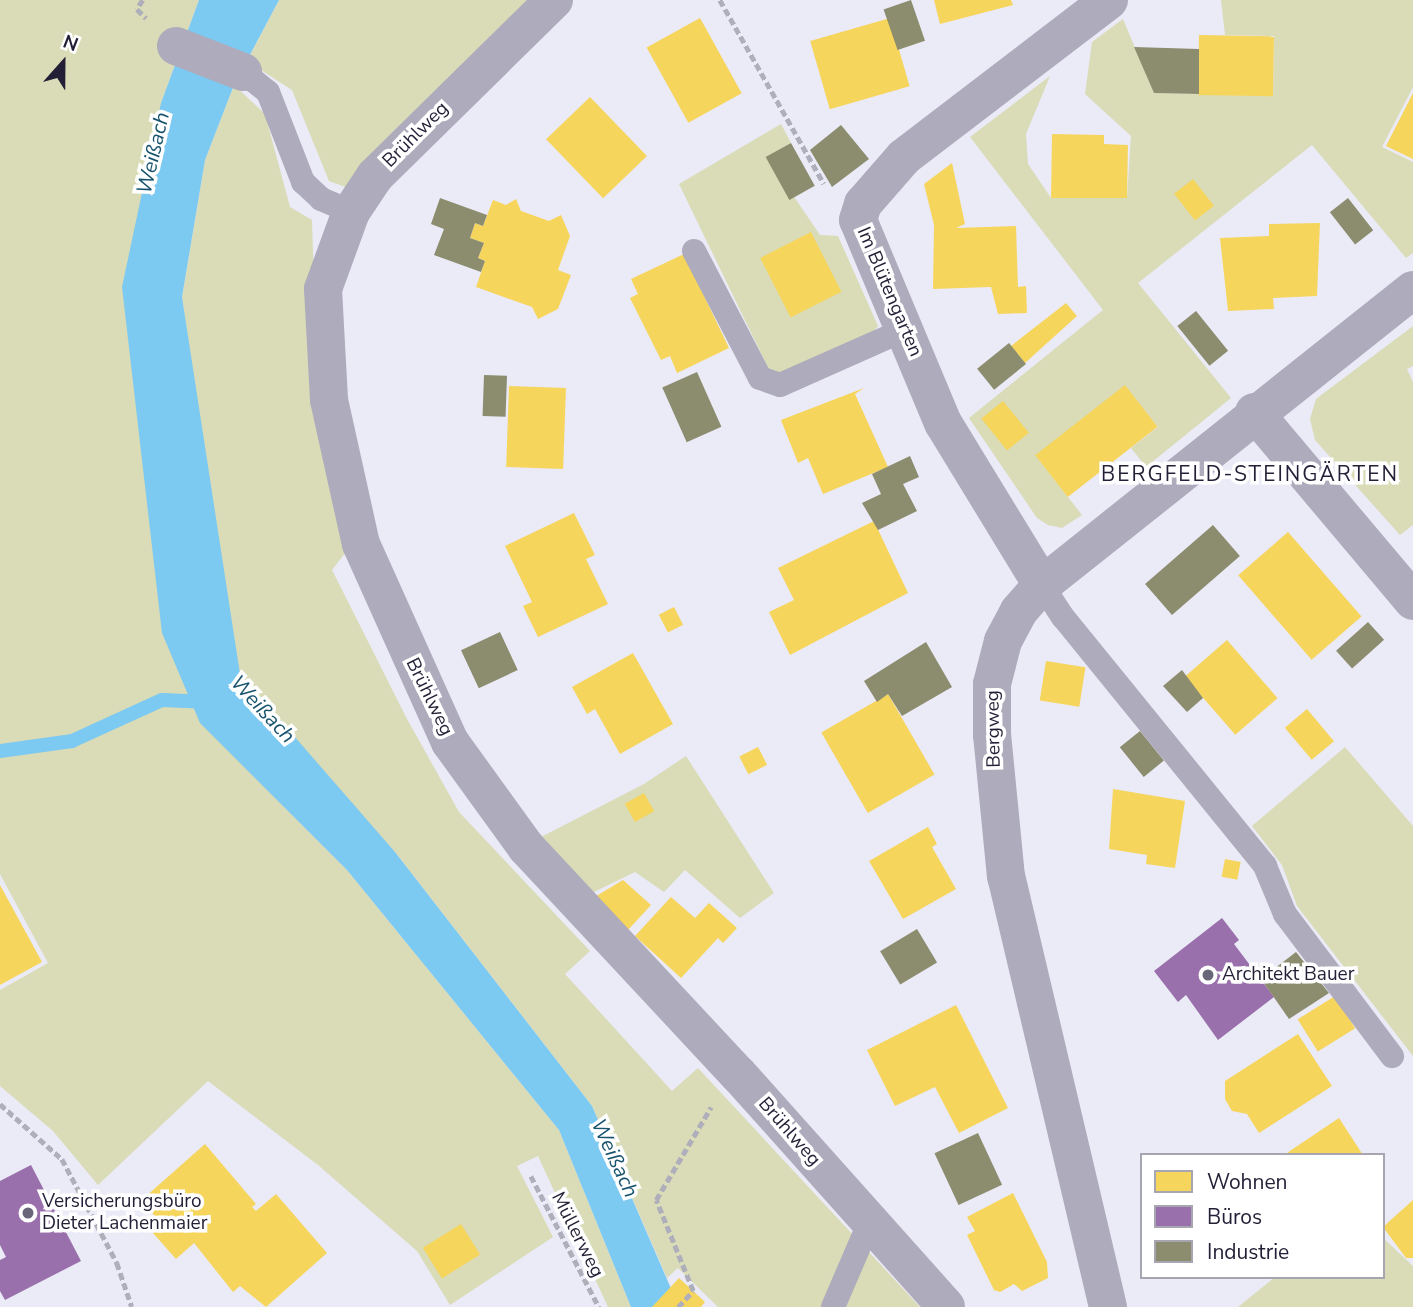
<!DOCTYPE html>
<meta charset="utf-8">
<style>
body{margin:0}
#map{position:relative;width:1413px;height:1307px;overflow:hidden;background:#ebeaf7;font-family:"Nunito Sans",sans-serif}
div>[style]{position:absolute}
.green>*{inset:0;background:#d9dcb6}
.water>*{inset:0;background:#7cc9f1}
.homes>*{inset:0;background:#f6d55c;transform-origin:0 0}
.offices>*{inset:0;background:#9970ab}
.industry>*{inset:0;background:#8c8c6e;transform-origin:0 0}
.stream>*{height:14px;margin:-7px;padding:0 7px;transform-origin:7px;border-radius:7px;background:#7cc9f1}
.path>*{height:4.5px;margin-top:-2.25px;transform-origin:0;background:repeating-linear-gradient(90deg,#afaebb 0 7px,transparent 0 10.5px)}
.service>*{height:24px;margin:-12px;padding:0 12px;transform-origin:12px;border-radius:12px;background:#aeabbc}
.minor>*{height:38px;margin:-19px;padding:0 19px;transform-origin:19px;border-radius:19px;background:#aeabbc}
.dots>*{width:19px;height:19px;translate:-50% -50%;box-sizing:border-box;border:4px solid #fff;border-radius:50%}
span{translate:-50% -50%;white-space:nowrap;text-align:center;line-height:1.15;-webkit-text-stroke:7px #fff;paint-order:stroke}
.street-label{font-size:19px;color:#231f36}
.poi-label{font-size:19px;color:#231f36}
.left{translate:0 -50%;text-align:left}
.water-label{font-size:21px;color:#18546e;font-style:italic}
.neighbourhood-label{font-size:21px;color:#231f36;letter-spacing:2px}
.legend{position:absolute;left:1140px;top:1153px;width:245px;height:126px;box-sizing:border-box;background:#fff;border:2px solid #a7a5af;margin:0;padding:9px 12px;list-style:none;font-size:21px;color:#231f36}
.legend li{display:flex;align-items:center;gap:14px;height:35px}
.legend b{width:35px;border:2px solid #a7a5af}
.north{position:absolute;left:28px;top:28px;width:70px;height:70px;-webkit-text-stroke:5px #fff;paint-order:stroke;rotate:21deg;font-size:19px;font-weight:700;line-height:28px;text-align:center;color:#231f36}
.north::after{content:'';display:block;margin:auto;width:24px;height:32px;background:#231f36;clip-path:polygon(50% 0,100% 100%,50% 72%,0 100%)}
</style>
<div id="map">
<div class="green">
<div style="clip-path:polygon(0 0,199px 0,161px 103px,201px 723px,347px 870px,559px 1130px,631px 1307px,608px 1307px,538px 1156px,517px 1166px,553px 1237px,450px 1305px,417px 1251px,318px 1165px,208px 1081px,98px 1185px,53px 1131px,0 1086px,0 990px,48px 963px,0 874px)"></div>
<div style="clip-path:polygon(279px 0,530px 0,351px 189px,329px 181px,292px 90px,247px 61px)"></div>
<div style="clip-path:polygon(1221px 0,1413px 0,1413px 87px,1382px 147px,1413px 162px,1413px 253px,1406px 258px,1312px 145px,1138px 283px,1231px 398px,1146px 467px,1131px 448px,1158px 427px,1125px 386px,1036px 456px,1082px 515px,1062px 528px,1048px 525px,1037px 518px,969px 418px,1103px 310px,970px 137px,1050px 76px,1026px 134px,1028px 164px,1051px 198px,1127px 198px,1131px 136px,1085px 94px,1092px 42px,1123px 19px,1154px 93px,1273px 96px,1274px 36px,1225px 35px)"></div>
<div style="clip-path:polygon(234px 85px,265px 114px,290px 207px,312px 220px,315px 315px,349px 548px,332px 570px,407px 719px,459px 812px,590px 951px,565px 974px,672px 1091px,698px 1068px,920px 1307px,718px 1307px,678px 1268px,667px 1278px,592px 1106px,395px 852px,237px 677px,182px 297px,205px 160px)"></div>
<div style="clip-path:polygon(781px 124px,791px 143px,767px 157px,820px 235px,838px 236px,878px 326px,871px 335px,773px 378px,679px 184px)"></div>
<div style="clip-path:polygon(1413px 326px,1413px 366px,1407px 369px,1413px 382px,1413px 525px,1400px 535px,1315px 440px,1310px 419px,1316px 399px)"></div>
<div style="clip-path:polygon(1345px 747px,1413px 826px,1413px 1056px,1297px 906px,1282px 865px,1252px 826px)"></div>
<div style="clip-path:polygon(686px 756px,774px 893px,740px 918px,685px 870px,664px 892px,635px 872px,592px 893px,541px 837px,644px 784px)"></div>
<div style="clip-path:polygon(1383px 1238px,1413px 1266px,1413px 1307px,1238px 1307px,1275px 1277px,1383px 1277px)"></div>
</div>
<div class="water">
<div style="clip-path:polygon(199px 0,279px 0,234px 85px,205px 160px,182px 297px,240px 674px,395px 852px,592px 1106px,679px 1307px,631px 1307px,559px 1130px,347px 870px,200px 723px,162px 633px,122px 287px,161px 103px)"></div>
</div>
<div class="homes">
<div style="clip-path:polygon(934px 0,1011px 0,1013px 5px,940px 24px)"></div>
<div style="left:700px;top:18px;width:86px;height:61px;rotate:61deg"></div>
<div style="left:890px;top:18px;width:71px;height:83px;rotate:74deg"></div>
<div style="left:1199px;top:35px;width:75px;height:60px;rotate:1deg"></div>
<div style="clip-path:polygon(1413px 93px,1413px 159px,1386px 146px)"></div>
<div style="left:590px;top:97px;width:82px;height:61px;rotate:46deg"></div>
<div style="clip-path:polygon(1052px 134px,1104px 135px,1104px 144px,1128px 145px,1127px 198px,1051px 198px)"></div>
<div style="clip-path:polygon(952px 163px,965px 224px,956px 228px,1016px 226px,1018px 287px,1026px 286px,1027px 313px,998px 314px,991px 287px,933px 289px,934px 225px,924px 184px)"></div>
<div style="left:1193px;top:179px;width:34px;height:24px;rotate:52deg"></div>
<div style="clip-path:polygon(516px 199px,521px 211px,549px 221px,561px 215px,570px 236px,558px 270px,571px 275px,558px 309px,538px 319px,532px 307px,476px 287px,485px 261px,478px 258px,484px 243px,470px 238px,475px 223px,483px 226px,493px 200px,506px 205px)"></div>
<div style="clip-path:polygon(1320px 223px,1317px 296px,1273px 298px,1274px 309px,1228px 311px,1220px 238px,1269px 236px,1269px 224px)"></div>
<div style="left:811px;top:232px;width:67px;height:57px;rotate:63deg"></div>
<div style="clip-path:polygon(684px 254px,729px 348px,677px 373px,670px 356px,661px 360px,630px 298px,638px 294px,631px 279px)"></div>
<div style="clip-path:polygon(1066px 303px,1077px 316px,1025px 363px,1011px 346px)"></div>
<div style="left:1125px;top:385px;width:53px;height:114px;rotate:52deg"></div>
<div style="left:509px;top:386px;width:57px;height:81px;rotate:2deg"></div>
<div style="clip-path:polygon(864px 388px,855px 394px,888px 467px,823px 494px,808px 458px,798px 463px,781px 420px)"></div>
<div style="left:1003px;top:401px;width:41px;height:28px;rotate:51deg"></div>
<div style="clip-path:polygon(574px 513px,595px 555px,586px 559px,608px 604px,538px 637px,523px 606px,532px 602px,505px 546px)"></div>
<div style="clip-path:polygon(874px 521px,908px 593px,790px 655px,769px 612px,794px 600px,778px 568px)"></div>
<div style="left:1288px;top:532px;width:112px;height:66px;rotate:49deg"></div>
<div style="left:674px;top:607px;width:20px;height:17px;rotate:63deg"></div>
<div style="left:1227px;top:640px;width:77px;height:56px;rotate:49deg"></div>
<div style="clip-path:polygon(633px 653px,673px 724px,620px 754px,595px 709px,587px 714px,572px 687px)"></div>
<div style="left:1046px;top:661px;width:40px;height:40px;rotate:9deg"></div>
<div style="left:888px;top:694px;width:93px;height:77px;rotate:60deg"></div>
<div style="left:1307px;top:709px;width:42px;height:29px;rotate:50deg"></div>
<div style="left:758px;top:747px;width:20px;height:21px;rotate:63deg"></div>
<div style="clip-path:polygon(1113px 789px,1185px 801px,1175px 868px,1146px 864px,1147px 855px,1109px 849px)"></div>
<div style="left:644px;top:793px;width:21px;height:22px;rotate:61deg"></div>
<div style="clip-path:polygon(928px 827px,937px 844px,932px 847px,956px 889px,903px 919px,869px 861px)"></div>
<div style="left:1225px;top:859px;width:16px;height:18px;rotate:11deg"></div>
<div style="clip-path:polygon(623px 880px,651px 905px,628px 930px,593px 898px)"></div>
<div style="clip-path:polygon(0 885px,42px 962px,0 985px)"></div>
<div style="clip-path:polygon(671px 897px,695px 918px,709px 903px,737px 928px,723px 943px,718px 938px,681px 978px,635px 936px)"></div>
<div style="left:1335px;top:996px;width:38px;height:44px;rotate:58deg"></div>
<div style="clip-path:polygon(956px 1005px,1008px 1108px,959px 1133px,935px 1087px,895px 1106px,867px 1050px)"></div>
<div style="clip-path:polygon(1298px 1034px,1332px 1086px,1259px 1133px,1247px 1114px,1232px 1111px,1225px 1099px,1225px 1081px)"></div>
<div style="clip-path:polygon(1339px 1118px,1363px 1155px,1284px 1155px)"></div>
<div style="clip-path:polygon(205px 1144px,256px 1204px,252px 1207px,256px 1211px,276px 1194px,327px 1253px,266px 1307px,240px 1286px,233px 1292px,194px 1243px,176px 1259px,153px 1233px,160px 1226px,144px 1198px)"></div>
<div style="clip-path:polygon(1013px 1193px,1047px 1262px,1048px 1278px,1022px 1291px,1014px 1284px,1000px 1292px,994px 1290px,967px 1235px,975px 1231px,967px 1217px)"></div>
<div style="clip-path:polygon(1413px 1200px,1413px 1258px,1406px 1258px,1383px 1227px)"></div>
<div style="left:461px;top:1224px;width:36px;height:45px;rotate:58deg"></div>
<div style="clip-path:polygon(679px 1278px,705px 1302px,701px 1307px,652px 1307px)"></div>
</div>
<div class="offices">
<div style="clip-path:polygon(1222px 918px,1239px 940px,1234px 944px,1274px 997px,1218px 1040px,1186px 995px,1178px 1002px,1154px 971px)"></div>
<div style="clip-path:polygon(31px 1165px,81px 1261px,5px 1300px,0 1291px,0 1260px,6px 1257px,0 1245px,0 1181px)"></div>
</div>
<div class="industry">
<div style="left:911px;top:0;width:43px;height:29px;rotate:71deg"></div>
<div style="clip-path:polygon(1134px 47px,1199px 49px,1199px 94px,1154px 93px)"></div>
<div style="clip-path:polygon(841px 125px,869px 159px,832px 187px,810px 150px)"></div>
<div style="left:791px;top:143px;width:49px;height:29px;rotate:61deg"></div>
<div style="clip-path:polygon(440px 198px,487px 215px,483px 226px,475px 223px,470px 238px,484px 243px,478px 258px,485px 261px,481px 272px,434px 255px,444px 229px,431px 224px)"></div>
<div style="left:1348px;top:198px;width:41px;height:23px;rotate:52deg"></div>
<div style="left:1196px;top:311px;width:51px;height:24px;rotate:51deg"></div>
<div style="left:1009px;top:343px;width:27px;height:41px;rotate:51deg"></div>
<div style="left:697px;top:372px;width:60px;height:38px;rotate:66deg"></div>
<div style="left:484px;top:375px;width:23px;height:41px;rotate:2deg"></div>
<div style="clip-path:polygon(910px 456px,919px 477px,903px 484px,917px 511px,878px 530px,862px 503px,881px 494px,872px 474px)"></div>
<div style="left:1213px;top:525px;width:41px;height:90px;rotate:49deg"></div>
<div style="left:1368px;top:622px;width:24px;height:43px;rotate:48deg"></div>
<div style="left:500px;top:632px;width:42px;height:43px;rotate:65deg"></div>
<div style="clip-path:polygon(926px 642px,952px 687px,902px 716px,888px 694px,877px 702px,864px 681px)"></div>
<div style="clip-path:polygon(1182px 670px,1203px 698px,1187px 712px,1163px 686px)"></div>
<div style="left:1140px;top:731px;width:38px;height:26px;rotate:51deg"></div>
<div style="left:917px;top:929px;width:39px;height:43px;rotate:59deg"></div>
<div style="clip-path:polygon(1296px 952px,1329px 993px,1289px 1019px,1261px 979px)"></div>
<div style="left:978px;top:1133px;width:57px;height:48px;rotate:65deg"></div>
</div>
<div class="stream">
<div style="left:0;top:751px;width:73px;rotate:-7.9deg"></div>
<div style="left:72px;top:741px;width:99px;rotate:-24.5deg"></div>
<div style="left:162px;top:700px;width:48px;rotate:2.4deg"></div>
</div>
<div class="path">
<div style="left:143px;top:0;width:11px;rotate:124deg"></div>
<div style="left:137px;top:9px;width:13px;rotate:45deg"></div>
<div style="left:720px;top:0;width:211px;rotate:60.5deg"></div>
<div style="left:0;top:1104px;width:83px;rotate:41.6deg"></div>
<div style="left:62px;top:1159px;width:118px;rotate:62.1deg"></div>
<div style="left:117px;top:1263px;width:46px;rotate:71.2deg"></div>
<div style="left:531px;top:1176px;width:148px;rotate:62.6deg"></div>
<div style="left:678px;top:1307px;width:22px;rotate:-47deg"></div>
<div style="left:693px;top:1291px;width:98px;rotate:-112.1deg"></div>
<div style="left:656px;top:1200px;width:108px;rotate:-59.4deg"></div>
</div>
<div class="service">
<div style="left:243px;top:72px;width:32px;rotate:39deg"></div>
<div style="left:268px;top:92px;width:97px;rotate:68.7deg"></div>
<div style="left:303px;top:182px;width:25px;rotate:43deg"></div>
<div style="left:321px;top:199px;width:33px;rotate:23deg"></div>
<div style="left:694px;top:251px;width:143px;rotate:62.5deg"></div>
<div style="left:760px;top:378px;width:21px;rotate:19deg"></div>
<div style="left:780px;top:385px;width:136px;rotate:-23.9deg"></div>
<div style="left:1042px;top:585px;width:38px;rotate:57deg"></div>
<div style="left:1063px;top:617px;width:321px;rotate:50.9deg"></div>
<div style="left:1265px;top:866px;width:52px;rotate:67.4deg"></div>
<div style="left:1285px;top:914px;width:178px;rotate:53deg"></div>
<div style="left:833px;top:1307px;width:94px;rotate:-66.7deg"></div>
</div>
<div class="minor">
<div style="left:554px;top:0;width:251px;rotate:135.5deg"></div>
<div style="left:375px;top:176px;width:43px;rotate:123.7deg"></div>
<div style="left:351px;top:212px;width:82px;rotate:110deg"></div>
<div style="left:323px;top:289px;width:111px;rotate:86.9deg"></div>
<div style="left:329px;top:400px;width:148px;rotate:77.5deg"></div>
<div style="left:361px;top:544px;width:217px;rotate:65.8deg"></div>
<div style="left:450px;top:742px;width:130px;rotate:54.1deg"></div>
<div style="left:526px;top:847px;width:311px;rotate:47deg"></div>
<div style="left:738px;top:1074px;width:312px;rotate:48.2deg"></div>
<div style="left:176px;top:46px;width:72px;rotate:21.2deg"></div>
<div style="left:1254px;top:412px;width:247px;rotate:49.9deg"></div>
<div style="left:1042px;top:585px;width:190px;rotate:-121.4deg"></div>
<div style="left:943px;top:423px;width:220px;rotate:-112.7deg"></div>
<div style="left:858px;top:220px;width:17px;rotate:-73deg"></div>
<div style="left:863px;top:204px;width:62px;rotate:-48.9deg"></div>
<div style="left:904px;top:157px;width:258px;rotate:-37.4deg"></div>
<div style="left:1108px;top:1307px;width:442px;rotate:-103.3deg"></div>
<div style="left:1006px;top:877px;width:143px;rotate:-95.6deg"></div>
<div style="left:992px;top:735px;width:51px;rotate:-90deg"></div>
<div style="left:992px;top:684px;width:44px;rotate:-75.7deg"></div>
<div style="left:1003px;top:641px;width:34px;rotate:-62deg"></div>
<div style="left:1019px;top:611px;width:35px;rotate:-49deg"></div>
<div style="left:1042px;top:585px;width:474px;rotate:-38.5deg"></div>
</div>
<div class="dots">
<div style="left:1208px;top:975px;background:#69667a"></div>
<div style="left:28px;top:1213px;background:#69667a"></div>
</div>
<div class="street-label">
<span style="left:416px;top:135px;rotate:-45deg">Brühlweg</span>
<span style="left:889px;top:292px;rotate:67deg">Im Blütengarten</span>
<span style="left:429px;top:697px;rotate:64deg">Brühlweg</span>
<span style="left:994px;top:729px;rotate:-91deg">Bergweg</span>
<span style="left:789px;top:1132px;rotate:49deg">Brühlweg</span>
<span style="left:577px;top:1235px;rotate:63deg">Müllerweg</span>
</div>
<div class="poi-label">
<span class="left" style="left:1222px;top:975px">Architekt Bauer</span>
<span class="left" style="left:42px;top:1213px">Versicherungsbüro<br>Dieter Lachenmaier</span>
</div>
<div class="water-label">
<span style="left:153px;top:153px;rotate:-77deg">Weißach</span>
<span style="left:263px;top:709px;rotate:47deg">Weißach</span>
<span style="left:615px;top:1158px;rotate:65deg">Weißach</span>
</div>
<div class="neighbourhood-label">
<span style="left:1250px;top:474px">BERGFELD-STEINGÄRTEN</span>
</div>
<ul class="legend">
<li><b style="height:19px;background:#f6d55c"></b>Wohnen</li>
<li><b style="height:19px;background:#9970ab"></b>Büros</li>
<li><b style="height:19px;background:#8c8c6e"></b>Industrie</li>
</ul>
<div class="north">N</div>
</div>
